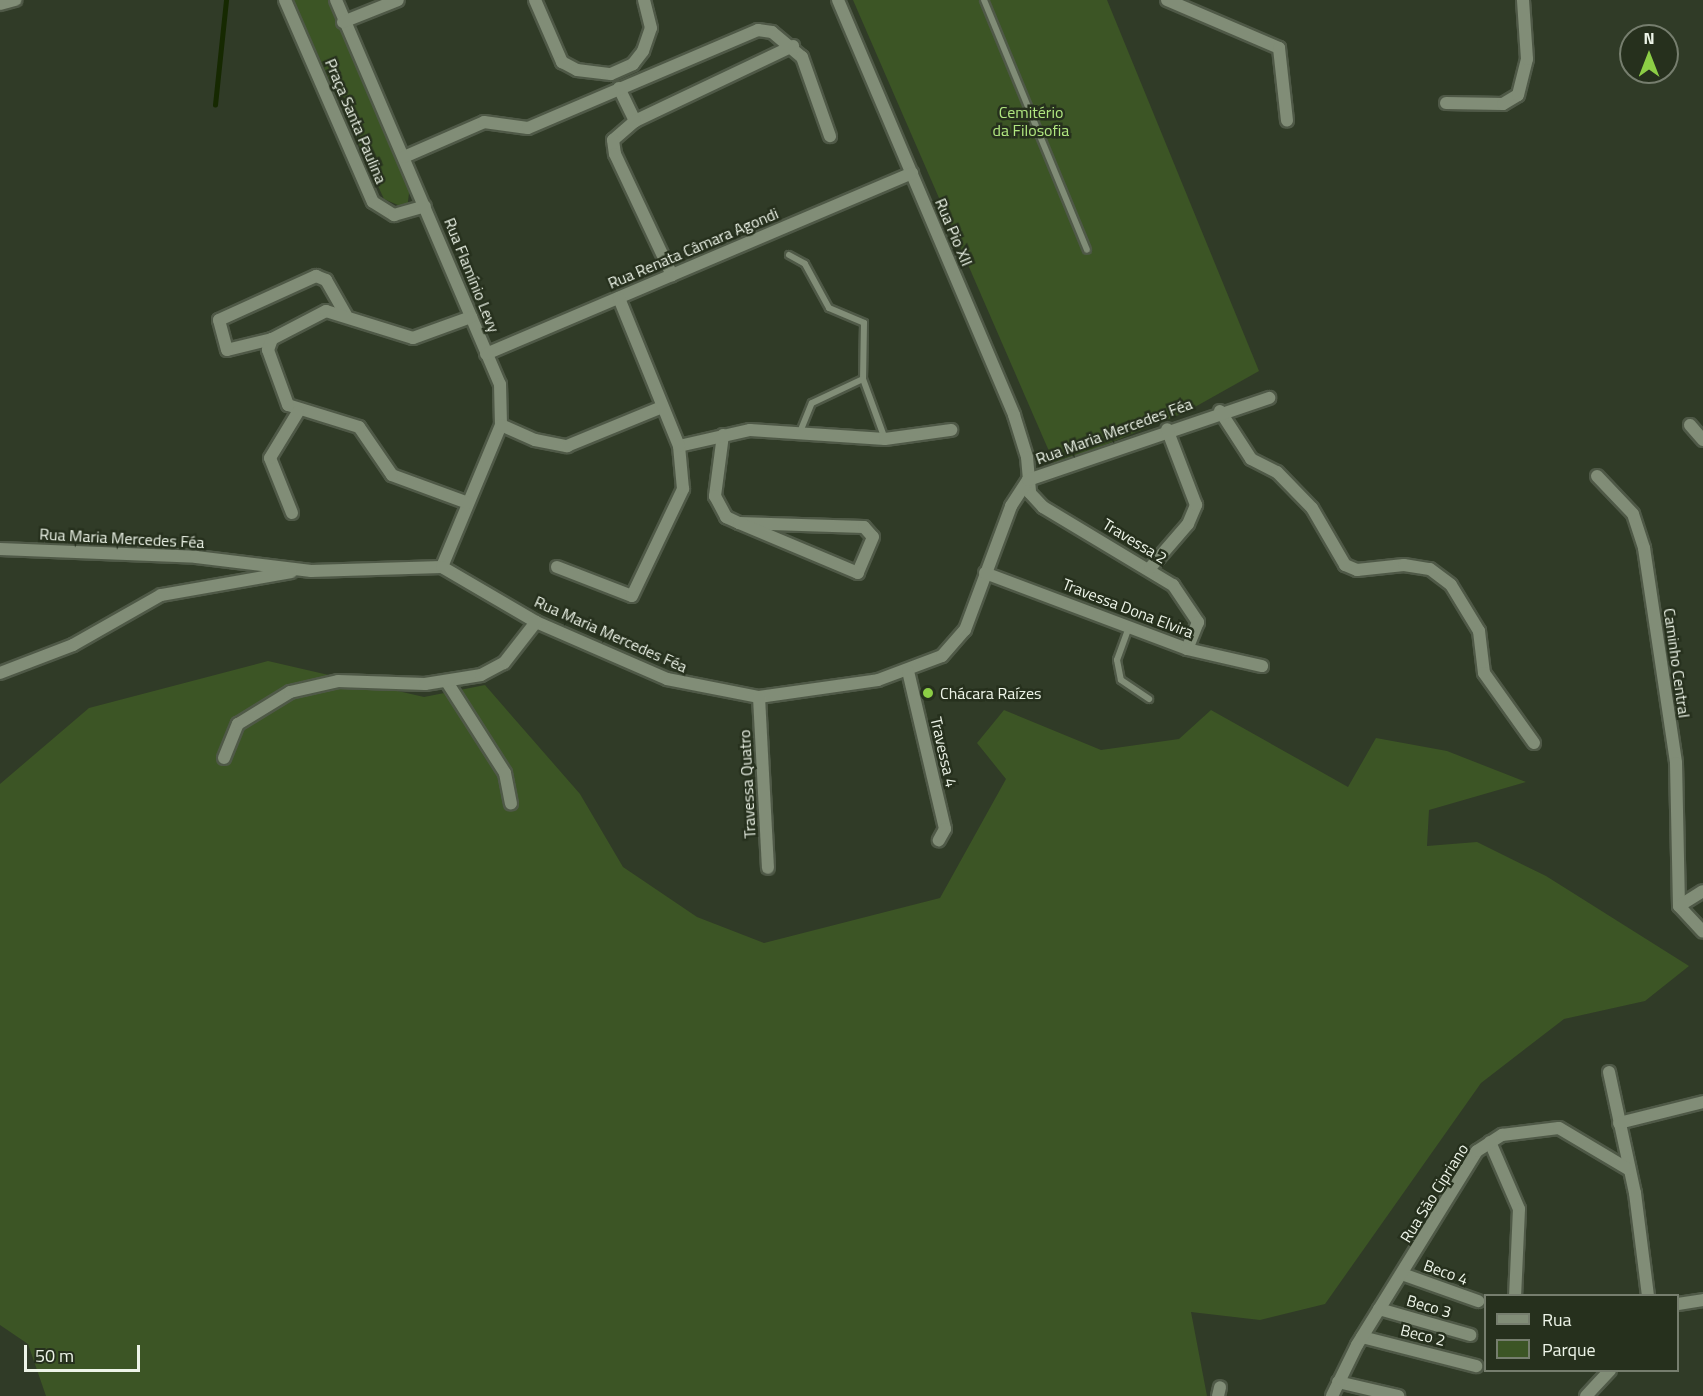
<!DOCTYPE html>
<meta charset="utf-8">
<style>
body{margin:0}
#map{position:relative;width:1703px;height:1396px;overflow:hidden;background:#303b27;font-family:"Titillium Web",sans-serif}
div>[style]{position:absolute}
.green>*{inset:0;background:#3c5525}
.stream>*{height:4.5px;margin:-2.25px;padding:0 2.25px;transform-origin:2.25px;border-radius:2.25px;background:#162901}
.roads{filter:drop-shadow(2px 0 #4f5947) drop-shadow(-2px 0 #4f5947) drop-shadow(0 2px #4f5947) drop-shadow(0 -2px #4f5947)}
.service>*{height:6px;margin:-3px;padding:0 3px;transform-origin:3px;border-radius:3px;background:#818d77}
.minor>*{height:12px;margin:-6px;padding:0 6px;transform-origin:6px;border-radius:6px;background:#818d77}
.dots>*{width:16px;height:16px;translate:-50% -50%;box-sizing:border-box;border:3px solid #26301d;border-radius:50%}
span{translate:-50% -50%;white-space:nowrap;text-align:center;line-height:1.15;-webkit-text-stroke:5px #26301d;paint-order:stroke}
.park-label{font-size:16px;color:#b1e780}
.street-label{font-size:16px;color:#edf4e8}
.poi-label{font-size:16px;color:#edf4e8}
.left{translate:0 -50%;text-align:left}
.legend{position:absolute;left:1484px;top:1294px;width:195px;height:78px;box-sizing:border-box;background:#26301d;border:2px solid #767e6e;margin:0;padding:8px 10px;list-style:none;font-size:18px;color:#edf4e8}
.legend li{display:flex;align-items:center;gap:12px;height:30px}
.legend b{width:30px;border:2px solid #767e6e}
.north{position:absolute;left:1619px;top:24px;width:60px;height:60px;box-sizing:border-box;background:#26301d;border:2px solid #767e6e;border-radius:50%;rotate:0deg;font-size:16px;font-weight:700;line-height:24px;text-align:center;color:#edf4e8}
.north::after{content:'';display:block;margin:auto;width:21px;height:27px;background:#8cce45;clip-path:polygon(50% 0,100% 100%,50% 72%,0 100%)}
.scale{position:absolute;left:24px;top:1345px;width:116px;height:27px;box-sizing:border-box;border:3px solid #edf4e8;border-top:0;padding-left:8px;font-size:18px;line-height:21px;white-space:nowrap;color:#edf4e8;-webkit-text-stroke:4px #26301d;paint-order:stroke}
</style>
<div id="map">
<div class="green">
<div style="clip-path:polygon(293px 0,333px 0,410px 185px,407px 209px,384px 199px)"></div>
<div style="clip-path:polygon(853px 0,1107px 0,1259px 371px,1186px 412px,1055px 465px)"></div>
<div style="clip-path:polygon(268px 661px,424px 697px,485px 685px,580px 794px,623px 867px,697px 917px,764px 943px,940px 898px,1006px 779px,977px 743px,1004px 710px,1101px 750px,1179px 739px,1211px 710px,1348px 787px,1376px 738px,1447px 751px,1526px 782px,1429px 810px,1427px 846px,1477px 842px,1546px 876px,1689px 966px,1645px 1001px,1564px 1019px,1481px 1083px,1325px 1304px,1260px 1320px,1191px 1312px,1207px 1396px,46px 1396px,28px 1344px,0 1325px,0 784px,89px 708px)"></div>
</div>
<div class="stream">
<div style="left:215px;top:105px;width:106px;rotate:-84deg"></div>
</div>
<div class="roads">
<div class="service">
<div style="left:984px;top:0;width:270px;rotate:67.6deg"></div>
<div style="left:789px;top:255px;width:18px;rotate:29deg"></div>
<div style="left:805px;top:264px;width:50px;rotate:61.4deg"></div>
<div style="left:829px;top:308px;width:38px;rotate:23deg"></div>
<div style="left:864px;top:323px;width:56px;rotate:91deg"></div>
<div style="left:863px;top:379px;width:64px;rotate:69.9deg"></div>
<div style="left:800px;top:432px;width:31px;rotate:-68deg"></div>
<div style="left:812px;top:403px;width:56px;rotate:-25.2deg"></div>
<div style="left:1129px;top:627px;width:35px;rotate:110deg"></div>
<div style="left:1117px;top:660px;width:20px;rotate:79deg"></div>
<div style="left:1121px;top:680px;width:34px;rotate:34deg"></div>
</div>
<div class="minor">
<div style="left:285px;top:0;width:220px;rotate:66.5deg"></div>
<div style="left:373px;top:202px;width:25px;rotate:32deg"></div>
<div style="left:394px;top:215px;width:32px;rotate:-16deg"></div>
<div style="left:336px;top:0;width:418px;rotate:66.9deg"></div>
<div style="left:500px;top:384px;width:41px;rotate:88.6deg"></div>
<div style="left:501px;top:425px;width:154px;rotate:112.6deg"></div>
<div style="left:535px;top:0;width:68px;rotate:66.5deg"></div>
<div style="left:562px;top:62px;width:17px;rotate:28deg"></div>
<div style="left:577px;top:70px;width:34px;rotate:7deg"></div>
<div style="left:611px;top:74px;width:24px;rotate:-24deg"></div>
<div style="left:633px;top:64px;width:16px;rotate:-52deg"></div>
<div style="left:643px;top:51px;width:24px;rotate:-71deg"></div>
<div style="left:651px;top:28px;width:29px;rotate:-104deg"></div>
<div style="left:838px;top:0;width:451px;rotate:67deg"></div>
<div style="left:1014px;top:415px;width:44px;rotate:72.8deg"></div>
<div style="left:1027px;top:457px;width:36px;rotate:85deg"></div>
<div style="left:1030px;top:493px;width:19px;rotate:47deg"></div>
<div style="left:1043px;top:507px;width:152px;rotate:31deg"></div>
<div style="left:1173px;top:585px;width:45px;rotate:56deg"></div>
<div style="left:1198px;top:622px;width:29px;rotate:112deg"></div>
<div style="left:1167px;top:0;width:122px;rotate:23.2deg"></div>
<div style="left:1279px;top:48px;width:73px;rotate:83.7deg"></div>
<div style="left:0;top:4px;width:16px;rotate:-15deg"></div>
<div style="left:343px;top:22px;width:59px;rotate:-21.8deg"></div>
<div style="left:619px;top:88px;width:37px;rotate:64deg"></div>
<div style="left:635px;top:121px;width:175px;rotate:-25.4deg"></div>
<div style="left:1446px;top:103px;width:57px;rotate:1deg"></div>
<div style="left:1503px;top:104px;width:17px;rotate:-31deg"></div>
<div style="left:1518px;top:95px;width:37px;rotate:-76deg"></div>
<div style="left:1527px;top:59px;width:59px;rotate:-93.9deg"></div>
<div style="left:635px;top:121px;width:29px;rotate:139deg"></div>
<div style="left:613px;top:140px;width:14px;rotate:82deg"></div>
<div style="left:615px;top:154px;width:134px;rotate:64.8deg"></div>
<div style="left:404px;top:157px;width:87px;rotate:-23.6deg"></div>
<div style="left:484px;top:122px;width:44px;rotate:7.8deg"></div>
<div style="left:528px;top:128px;width:250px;rotate:-23.1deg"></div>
<div style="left:758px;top:30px;width:14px;rotate:8deg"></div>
<div style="left:772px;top:32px;width:39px;rotate:40deg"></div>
<div style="left:802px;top:57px;width:84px;rotate:70.5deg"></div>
<div style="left:272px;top:339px;width:46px;rotate:166.3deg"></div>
<div style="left:227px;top:350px;width:31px;rotate:-105deg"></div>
<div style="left:219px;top:320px;width:107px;rotate:-24.4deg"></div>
<div style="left:316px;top:276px;width:11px;rotate:22deg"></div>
<div style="left:326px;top:280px;width:40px;rotate:60.3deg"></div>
<div style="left:486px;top:354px;width:463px;rotate:-23deg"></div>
<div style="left:1220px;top:411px;width:57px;rotate:57.1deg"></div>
<div style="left:1251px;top:459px;width:29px;rotate:27deg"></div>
<div style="left:1277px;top:472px;width:50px;rotate:45.8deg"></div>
<div style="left:1312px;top:508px;width:66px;rotate:59.9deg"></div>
<div style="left:1345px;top:565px;width:13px;rotate:23deg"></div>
<div style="left:1357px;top:570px;width:47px;rotate:-6.1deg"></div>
<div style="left:1404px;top:565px;width:26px;rotate:9deg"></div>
<div style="left:1430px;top:569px;width:26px;rotate:37deg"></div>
<div style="left:1451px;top:585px;width:54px;rotate:58.7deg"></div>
<div style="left:1479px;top:631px;width:42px;rotate:83.2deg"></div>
<div style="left:1484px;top:673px;width:86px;rotate:54.5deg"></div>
<div style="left:501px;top:425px;width:37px;rotate:24deg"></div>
<div style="left:535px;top:440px;width:33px;rotate:11deg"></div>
<div style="left:567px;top:446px;width:103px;rotate:-22.3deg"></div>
<div style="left:1690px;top:425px;width:20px;rotate:49deg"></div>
<div style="left:723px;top:435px;width:62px;rotate:97.5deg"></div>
<div style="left:715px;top:496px;width:24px;rotate:62deg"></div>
<div style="left:726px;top:517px;width:14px;rotate:25deg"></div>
<div style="left:739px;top:523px;width:125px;rotate:1.8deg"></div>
<div style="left:864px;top:527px;width:13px;rotate:48deg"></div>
<div style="left:873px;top:537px;width:39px;rotate:113deg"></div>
<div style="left:858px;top:573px;width:129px;rotate:-157.2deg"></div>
<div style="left:679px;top:446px;width:73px;rotate:-12.7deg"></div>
<div style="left:750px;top:430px;width:135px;rotate:3.8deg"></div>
<div style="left:885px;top:439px;width:67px;rotate:-7.8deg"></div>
<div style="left:1597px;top:476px;width:52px;rotate:46.5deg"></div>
<div style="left:1633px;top:514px;width:36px;rotate:72deg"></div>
<div style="left:1644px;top:548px;width:217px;rotate:81.5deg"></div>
<div style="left:1676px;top:763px;width:143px;rotate:88.8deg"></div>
<div style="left:468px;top:503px;width:81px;rotate:-159.8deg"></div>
<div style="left:392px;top:475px;width:58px;rotate:-124.5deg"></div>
<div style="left:359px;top:427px;width:74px;rotate:-162.8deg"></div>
<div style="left:288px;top:405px;width:59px;rotate:-110deg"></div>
<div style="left:268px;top:350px;width:12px;rotate:-70deg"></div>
<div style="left:272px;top:339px;width:61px;rotate:-27.4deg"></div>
<div style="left:326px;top:311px;width:91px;rotate:17.2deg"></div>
<div style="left:413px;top:338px;width:62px;rotate:-19.9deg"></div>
<div style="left:292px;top:513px;width:59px;rotate:-111.8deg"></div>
<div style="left:270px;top:458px;width:54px;rotate:-58.7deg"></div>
<div style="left:0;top:549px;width:196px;rotate:2.3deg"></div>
<div style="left:196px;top:557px;width:116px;rotate:6.9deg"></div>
<div style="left:311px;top:571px;width:131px;rotate:-1.7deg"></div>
<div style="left:442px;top:567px;width:109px;rotate:30.3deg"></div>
<div style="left:536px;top:622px;width:143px;rotate:23.5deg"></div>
<div style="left:667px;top:679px;width:94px;rotate:11.1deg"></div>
<div style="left:759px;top:697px;width:120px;rotate:-8.1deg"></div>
<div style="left:878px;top:680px;width:68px;rotate:-20.6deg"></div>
<div style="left:942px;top:656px;width:35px;rotate:-49deg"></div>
<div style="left:965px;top:630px;width:132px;rotate:-69.6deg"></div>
<div style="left:1011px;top:506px;width:31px;rotate:-57deg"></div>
<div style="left:1028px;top:480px;width:255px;rotate:-18.8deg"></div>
<div style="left:557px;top:567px;width:80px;rotate:21.1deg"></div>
<div style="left:632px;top:596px;width:119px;rotate:-64.5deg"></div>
<div style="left:683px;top:489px;width:43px;rotate:-95.3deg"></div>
<div style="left:679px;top:446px;width:160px;rotate:-112.1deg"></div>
<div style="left:1150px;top:568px;width:58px;rotate:-49.2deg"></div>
<div style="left:1188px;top:524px;width:21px;rotate:-67deg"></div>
<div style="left:1196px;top:505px;width:81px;rotate:-110.9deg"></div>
<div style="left:985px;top:573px;width:216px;rotate:20.6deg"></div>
<div style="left:1187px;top:649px;width:77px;rotate:12.8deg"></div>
<div style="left:908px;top:671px;width:162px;rotate:76.8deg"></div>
<div style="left:945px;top:829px;width:13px;rotate:119deg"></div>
<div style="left:0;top:673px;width:78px;rotate:-21deg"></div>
<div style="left:73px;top:645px;width:101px;rotate:-29.6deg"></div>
<div style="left:161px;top:595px;width:132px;rotate:-10deg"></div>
<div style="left:447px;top:682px;width:108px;rotate:57.5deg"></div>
<div style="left:505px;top:773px;width:31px;rotate:79deg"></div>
<div style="left:759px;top:697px;width:171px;rotate:87deg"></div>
<div style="left:224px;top:758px;width:37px;rotate:-68deg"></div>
<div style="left:238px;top:724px;width:61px;rotate:-31.6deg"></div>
<div style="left:290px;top:692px;width:49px;rotate:-12.9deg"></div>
<div style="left:338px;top:681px;width:87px;rotate:2deg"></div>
<div style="left:425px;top:684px;width:57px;rotate:-9.1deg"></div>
<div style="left:481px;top:675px;width:26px;rotate:-28deg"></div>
<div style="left:504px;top:663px;width:52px;rotate:-52deg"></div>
<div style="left:1679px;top:906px;width:35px;rotate:47deg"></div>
<div style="left:1679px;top:906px;width:28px;rotate:-32deg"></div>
<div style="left:1609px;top:1072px;width:124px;rotate:77.9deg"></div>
<div style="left:1635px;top:1193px;width:104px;rotate:82.8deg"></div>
<div style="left:1619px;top:1123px;width:87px;rotate:-14deg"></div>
<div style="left:1490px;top:1142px;width:73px;rotate:66.6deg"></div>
<div style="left:1519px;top:1209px;width:87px;rotate:92.6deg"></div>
<div style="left:1402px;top:1274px;width:81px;rotate:19.6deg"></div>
<div style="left:1678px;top:1304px;width:25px;rotate:-9deg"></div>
<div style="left:1379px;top:1309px;width:95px;rotate:15.9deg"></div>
<div style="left:1362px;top:1337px;width:118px;rotate:14.3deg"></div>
<div style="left:1338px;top:1382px;width:62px;rotate:13.1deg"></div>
<div style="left:1218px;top:1396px;width:9px;rotate:-77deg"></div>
<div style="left:1332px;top:1396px;width:57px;rotate:-63.9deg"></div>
<div style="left:1357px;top:1345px;width:228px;rotate:-58.3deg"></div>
<div style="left:1477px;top:1151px;width:30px;rotate:-33deg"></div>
<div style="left:1502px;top:1135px;width:57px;rotate:-7deg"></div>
<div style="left:1559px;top:1128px;width:80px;rotate:30.7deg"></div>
<div style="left:1586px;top:1396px;width:35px;rotate:-47deg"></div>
</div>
</div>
<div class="dots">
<div style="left:928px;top:693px;background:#8cce45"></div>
</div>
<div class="park-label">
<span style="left:1031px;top:121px">Cemitério<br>da Filosofia</span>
</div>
<div class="street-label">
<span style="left:356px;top:121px;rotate:67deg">Praça Santa Paulina</span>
<span style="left:954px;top:232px;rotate:67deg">Rua Pio XII</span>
<span style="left:693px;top:248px;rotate:-23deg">Rua Renata Câmara Agondi</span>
<span style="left:472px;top:275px;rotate:68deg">Rua Flamínio Levy</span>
<span style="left:1114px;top:431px;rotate:-20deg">Rua Maria Mercedes Féa</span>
<span style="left:122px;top:538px;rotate:3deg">Rua Maria Mercedes Féa</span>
<span style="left:1135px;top:541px;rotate:31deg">Travessa 2</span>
<span style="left:1128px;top:608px;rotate:21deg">Travessa Dona Elvira</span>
<span style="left:611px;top:634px;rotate:24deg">Rua Maria Mercedes Féa</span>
<span style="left:1677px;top:663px;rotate:82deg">Caminho Central</span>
<span style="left:944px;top:752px;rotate:77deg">Travessa 4</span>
<span style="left:747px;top:784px;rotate:-93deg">Travessa Quatro</span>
<span style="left:1434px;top:1193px;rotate:-58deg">Rua São Cipriano</span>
<span style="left:1446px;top:1272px;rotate:20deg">Beco 4</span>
<span style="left:1429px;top:1306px;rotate:16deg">Beco 3</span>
<span style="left:1423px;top:1335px;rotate:14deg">Beco 2</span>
</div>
<div class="poi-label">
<span class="left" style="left:940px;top:693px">Chácara Raízes</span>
</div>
<ul class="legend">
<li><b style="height:8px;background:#818d77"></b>Rua</li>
<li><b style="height:16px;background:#3c5525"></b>Parque</li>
</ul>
<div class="north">N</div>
<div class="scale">50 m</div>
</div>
